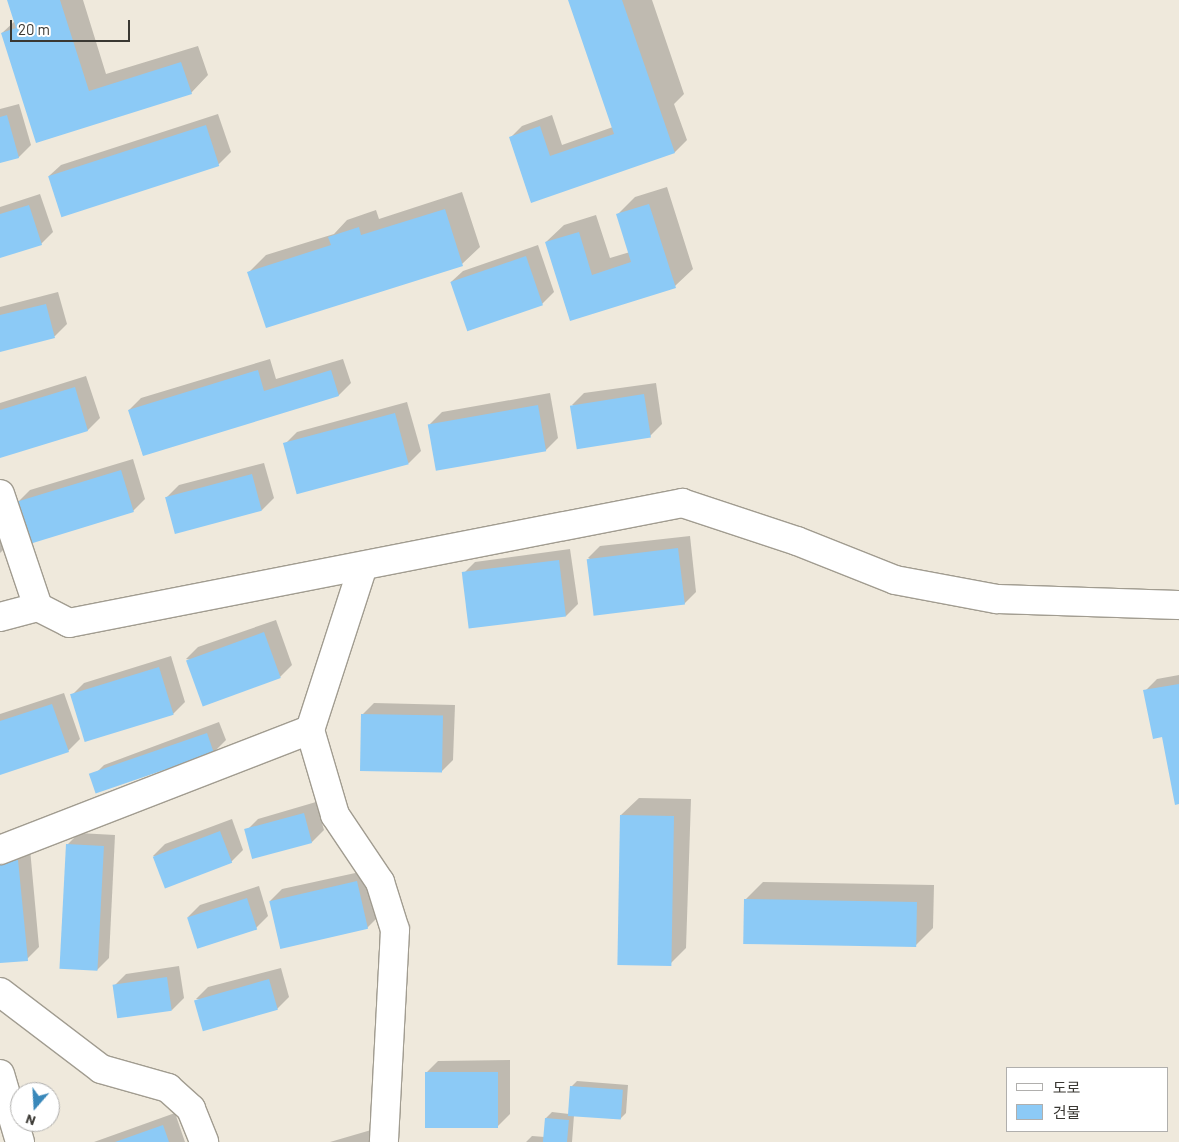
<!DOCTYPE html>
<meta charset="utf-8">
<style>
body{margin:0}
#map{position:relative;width:1179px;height:1142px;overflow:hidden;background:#efe9dc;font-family:Barlow,"Noto Sans KR",sans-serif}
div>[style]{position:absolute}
.shadow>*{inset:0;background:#0003}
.building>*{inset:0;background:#8ccaf6;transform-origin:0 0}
.roads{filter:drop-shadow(1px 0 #a19c90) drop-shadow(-1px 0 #a19c90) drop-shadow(0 1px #a19c90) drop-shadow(0 -1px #a19c90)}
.minor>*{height:28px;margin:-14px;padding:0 14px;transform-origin:14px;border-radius:14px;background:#fff}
span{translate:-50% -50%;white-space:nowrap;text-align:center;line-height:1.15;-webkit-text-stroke:5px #fff;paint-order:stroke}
.legend{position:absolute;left:1006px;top:1067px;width:162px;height:65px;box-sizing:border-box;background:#fff;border:1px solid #b0afad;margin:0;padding:6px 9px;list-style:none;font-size:15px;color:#3a3833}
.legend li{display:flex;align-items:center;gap:10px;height:25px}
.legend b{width:25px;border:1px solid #b0afad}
.north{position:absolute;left:10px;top:1082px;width:50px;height:50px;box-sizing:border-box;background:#fff;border:1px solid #b0afad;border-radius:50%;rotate:199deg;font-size:14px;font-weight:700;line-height:20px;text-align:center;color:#3a3833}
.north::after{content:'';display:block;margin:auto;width:18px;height:22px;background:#3988ba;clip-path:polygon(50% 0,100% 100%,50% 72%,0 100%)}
.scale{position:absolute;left:10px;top:20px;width:120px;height:22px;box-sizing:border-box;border:2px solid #3a3833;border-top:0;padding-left:6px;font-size:15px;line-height:18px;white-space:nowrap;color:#3a3833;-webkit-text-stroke:4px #fff;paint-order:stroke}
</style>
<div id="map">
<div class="shadow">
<div style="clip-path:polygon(8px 0,83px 0,106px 74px,198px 46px,208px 75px,191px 93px,37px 142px,2px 33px,15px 21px)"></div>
<div style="clip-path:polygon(570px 0,652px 0,684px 94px,674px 104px,687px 140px,675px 152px,532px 201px,510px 138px,522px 126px,552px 115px,562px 145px,613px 127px)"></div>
<div style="clip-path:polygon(19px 104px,31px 145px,19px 157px,0 162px,0 109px)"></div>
<div style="clip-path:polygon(218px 114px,231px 152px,219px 164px,62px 215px,49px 176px,61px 165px)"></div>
<div style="clip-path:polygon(667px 187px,693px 269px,675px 286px,570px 319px,546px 242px,564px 225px,596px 215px,610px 258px,630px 252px,618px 214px,635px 197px)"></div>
<div style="clip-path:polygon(462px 192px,480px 247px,462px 264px,249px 272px,266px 255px,334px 234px,347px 220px,376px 210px,379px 219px)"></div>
<div style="clip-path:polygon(40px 194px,53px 232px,41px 244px,0 257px,0 207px)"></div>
<div style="clip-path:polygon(538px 245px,554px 292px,542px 304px,451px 282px,463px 271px)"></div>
<div style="clip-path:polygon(58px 292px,67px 324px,55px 336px,0 350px,0 307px)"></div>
<div style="clip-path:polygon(270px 359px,276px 379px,343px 359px,351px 383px,339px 395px,143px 455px,129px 410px,141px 398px)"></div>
<div style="clip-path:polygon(86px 376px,100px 418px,88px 430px,0 453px,0 403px)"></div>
<div style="clip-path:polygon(656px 383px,662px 424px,650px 436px,572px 405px,584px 393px)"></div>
<div style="clip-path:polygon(550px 393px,558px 438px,546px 450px,438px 469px,430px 424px,442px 412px)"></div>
<div style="clip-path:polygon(407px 402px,421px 451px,409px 463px,285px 444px,297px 432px)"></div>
<div style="clip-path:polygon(133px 459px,145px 499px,133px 511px,18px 502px,30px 490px)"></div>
<div style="clip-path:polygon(264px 463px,274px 498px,262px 510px,167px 497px,179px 485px)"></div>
<div style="clip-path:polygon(0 505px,14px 540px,0 553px)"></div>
<div style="clip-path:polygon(690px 536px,696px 592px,684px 604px,588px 558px,600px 546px)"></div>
<div style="clip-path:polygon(570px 549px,578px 604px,566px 616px,463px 574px,475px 562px)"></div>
<div style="clip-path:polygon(276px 620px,292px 665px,280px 677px,186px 659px,198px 647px)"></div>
<div style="clip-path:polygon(171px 656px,185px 702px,173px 714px,72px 695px,84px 683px)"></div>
<div style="clip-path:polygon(1179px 675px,1179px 803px,1163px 735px,1145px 691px,1157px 679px)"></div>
<div style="clip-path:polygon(64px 693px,80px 739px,68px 751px,0 774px,0 714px)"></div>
<div style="clip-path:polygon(374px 703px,455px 705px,453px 760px,441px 772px,362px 715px)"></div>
<div style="clip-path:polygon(219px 722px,226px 740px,214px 752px,92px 777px,104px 765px)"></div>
<div style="clip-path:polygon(639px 798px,691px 799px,686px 948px,669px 965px,621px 815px)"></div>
<div style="clip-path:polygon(316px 802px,324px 830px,312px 842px,246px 831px,258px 819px)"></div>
<div style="clip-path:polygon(232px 819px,243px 850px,231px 862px,153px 856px,165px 844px)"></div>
<div style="clip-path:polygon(79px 833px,115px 835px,109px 958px,97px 970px,67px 845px)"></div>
<div style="clip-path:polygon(30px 849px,39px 947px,27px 959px,0 962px,0 852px)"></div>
<div style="clip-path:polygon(369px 870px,379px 916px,367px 928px,270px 901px,282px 889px)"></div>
<div style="clip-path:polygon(763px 882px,934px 885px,933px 928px,916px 945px,746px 899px)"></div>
<div style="clip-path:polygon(259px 886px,268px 916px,256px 928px,188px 917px,200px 905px)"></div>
<div style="clip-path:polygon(179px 966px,184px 998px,172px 1010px,114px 986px,126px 974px)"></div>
<div style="clip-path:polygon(281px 968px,289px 997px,277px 1009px,196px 999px,208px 987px)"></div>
<div style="clip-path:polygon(510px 1060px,510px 1114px,498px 1126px,426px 1073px,438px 1061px)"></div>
<div style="clip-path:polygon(577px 1081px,628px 1085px,626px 1113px,620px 1119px,574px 1115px,572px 1142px,526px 1142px,532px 1136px,545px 1137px,546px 1118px,552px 1112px,569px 1114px,571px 1087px)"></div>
<div style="clip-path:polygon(175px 1113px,185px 1142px,94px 1142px)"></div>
<div style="clip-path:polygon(378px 1128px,382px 1142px,330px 1142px)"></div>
</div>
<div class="building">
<div style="clip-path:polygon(7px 0,60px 0,89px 91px,181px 62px,192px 94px,36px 143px,1px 33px,16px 28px)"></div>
<div style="clip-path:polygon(568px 0,622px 0,675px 153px,531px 203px,509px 137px,540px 126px,550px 156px,614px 134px)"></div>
<div style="clip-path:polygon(7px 115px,19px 158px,0 163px,0 117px)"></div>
<div style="left:206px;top:125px;width:43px;height:166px;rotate:72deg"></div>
<div style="clip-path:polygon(649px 204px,676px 288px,570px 321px,545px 242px,579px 232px,592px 275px,631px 262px,616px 214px)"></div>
<div style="clip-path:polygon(29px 205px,42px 245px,0 258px,0 214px)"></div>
<div style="clip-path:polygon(445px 209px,463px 266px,266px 328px,247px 272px,331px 245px,328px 237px,359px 227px,361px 235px)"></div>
<div style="left:526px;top:256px;width:52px;height:80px;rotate:71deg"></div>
<div style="clip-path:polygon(46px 304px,55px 338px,0 352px,0 315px)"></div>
<div style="clip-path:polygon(258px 370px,264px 391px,331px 370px,339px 396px,143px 456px,128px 410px)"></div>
<div style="clip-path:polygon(75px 387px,88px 431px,0 458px,0 410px)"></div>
<div style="left:644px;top:394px;width:44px;height:75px;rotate:81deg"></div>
<div style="left:538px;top:405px;width:47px;height:112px;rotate:80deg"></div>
<div style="left:395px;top:413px;width:53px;height:116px;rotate:75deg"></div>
<div style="left:121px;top:470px;width:44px;height:109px;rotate:73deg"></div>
<div style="left:252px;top:474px;width:38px;height:90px;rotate:75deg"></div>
<div style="left:678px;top:548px;width:57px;height:92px;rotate:83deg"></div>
<div style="left:559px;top:560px;width:57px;height:98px;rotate:83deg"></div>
<div style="left:264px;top:632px;width:49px;height:83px;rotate:70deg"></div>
<div style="left:159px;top:667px;width:50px;height:93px;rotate:73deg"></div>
<div style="clip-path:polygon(1179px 684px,1179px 804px,1175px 805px,1162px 737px,1153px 739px,1143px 690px)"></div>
<div style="clip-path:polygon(52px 704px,69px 752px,0 775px,0 721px)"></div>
<div style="left:361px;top:714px;width:82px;height:57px;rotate:1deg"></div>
<div style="left:207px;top:733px;width:21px;height:125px;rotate:71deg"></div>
<div style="left:304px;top:813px;width:31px;height:62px;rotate:75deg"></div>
<div style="left:620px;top:815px;width:54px;height:150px;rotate:1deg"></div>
<div style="left:220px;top:831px;width:34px;height:72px;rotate:69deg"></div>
<div style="left:66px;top:844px;width:38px;height:125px;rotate:3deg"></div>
<div style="clip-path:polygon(18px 860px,28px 961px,0 963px,0 862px)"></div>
<div style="left:357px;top:881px;width:49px;height:90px;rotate:77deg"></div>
<div style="left:247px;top:898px;width:33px;height:63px;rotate:72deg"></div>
<div style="left:744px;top:899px;width:173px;height:45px;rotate:1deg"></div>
<div style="left:167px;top:977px;width:34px;height:55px;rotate:82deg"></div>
<div style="left:269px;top:979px;width:32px;height:78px;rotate:74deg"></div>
<div style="left:425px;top:1072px;width:73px;height:56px"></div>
<div style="left:570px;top:1086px;width:53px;height:30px;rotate:4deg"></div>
<div style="left:545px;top:1118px;width:24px;height:24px;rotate:5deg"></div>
<div style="clip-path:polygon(163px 1125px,169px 1142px,115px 1142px)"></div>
</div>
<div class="roads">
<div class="minor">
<div style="left:0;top:494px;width:119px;rotate:71.4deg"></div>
<div style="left:363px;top:566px;width:172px;rotate:107.9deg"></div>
<div style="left:310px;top:730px;width:89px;rotate:73.6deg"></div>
<div style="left:335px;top:815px;width:81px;rotate:56.1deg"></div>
<div style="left:380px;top:882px;width:50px;rotate:72.6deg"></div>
<div style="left:395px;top:930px;width:212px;rotate:93deg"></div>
<div style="left:0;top:617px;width:39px;rotate:-15deg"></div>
<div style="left:38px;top:607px;width:35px;rotate:27deg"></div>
<div style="left:69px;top:623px;width:625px;rotate:-11.08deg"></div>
<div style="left:682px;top:503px;width:121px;rotate:18.3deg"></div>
<div style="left:797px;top:541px;width:105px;rotate:21.7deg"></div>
<div style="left:895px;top:580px;width:104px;rotate:10.6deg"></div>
<div style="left:997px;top:599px;width:182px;rotate:1.9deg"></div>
<div style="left:0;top:850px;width:332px;rotate:-21.2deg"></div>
<div style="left:0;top:992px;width:127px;rotate:37.3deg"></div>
<div style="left:101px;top:1069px;width:70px;rotate:15.8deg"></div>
<div style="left:168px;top:1088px;width:31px;rotate:42deg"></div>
<div style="left:191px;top:1109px;width:35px;rotate:68deg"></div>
<div style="left:0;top:1074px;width:71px;rotate:73.6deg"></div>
</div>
</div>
<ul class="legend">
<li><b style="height:6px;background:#fff"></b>도로</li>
<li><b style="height:14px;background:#8ccaf6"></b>건물</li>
</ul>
<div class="north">N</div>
<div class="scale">20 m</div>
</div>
